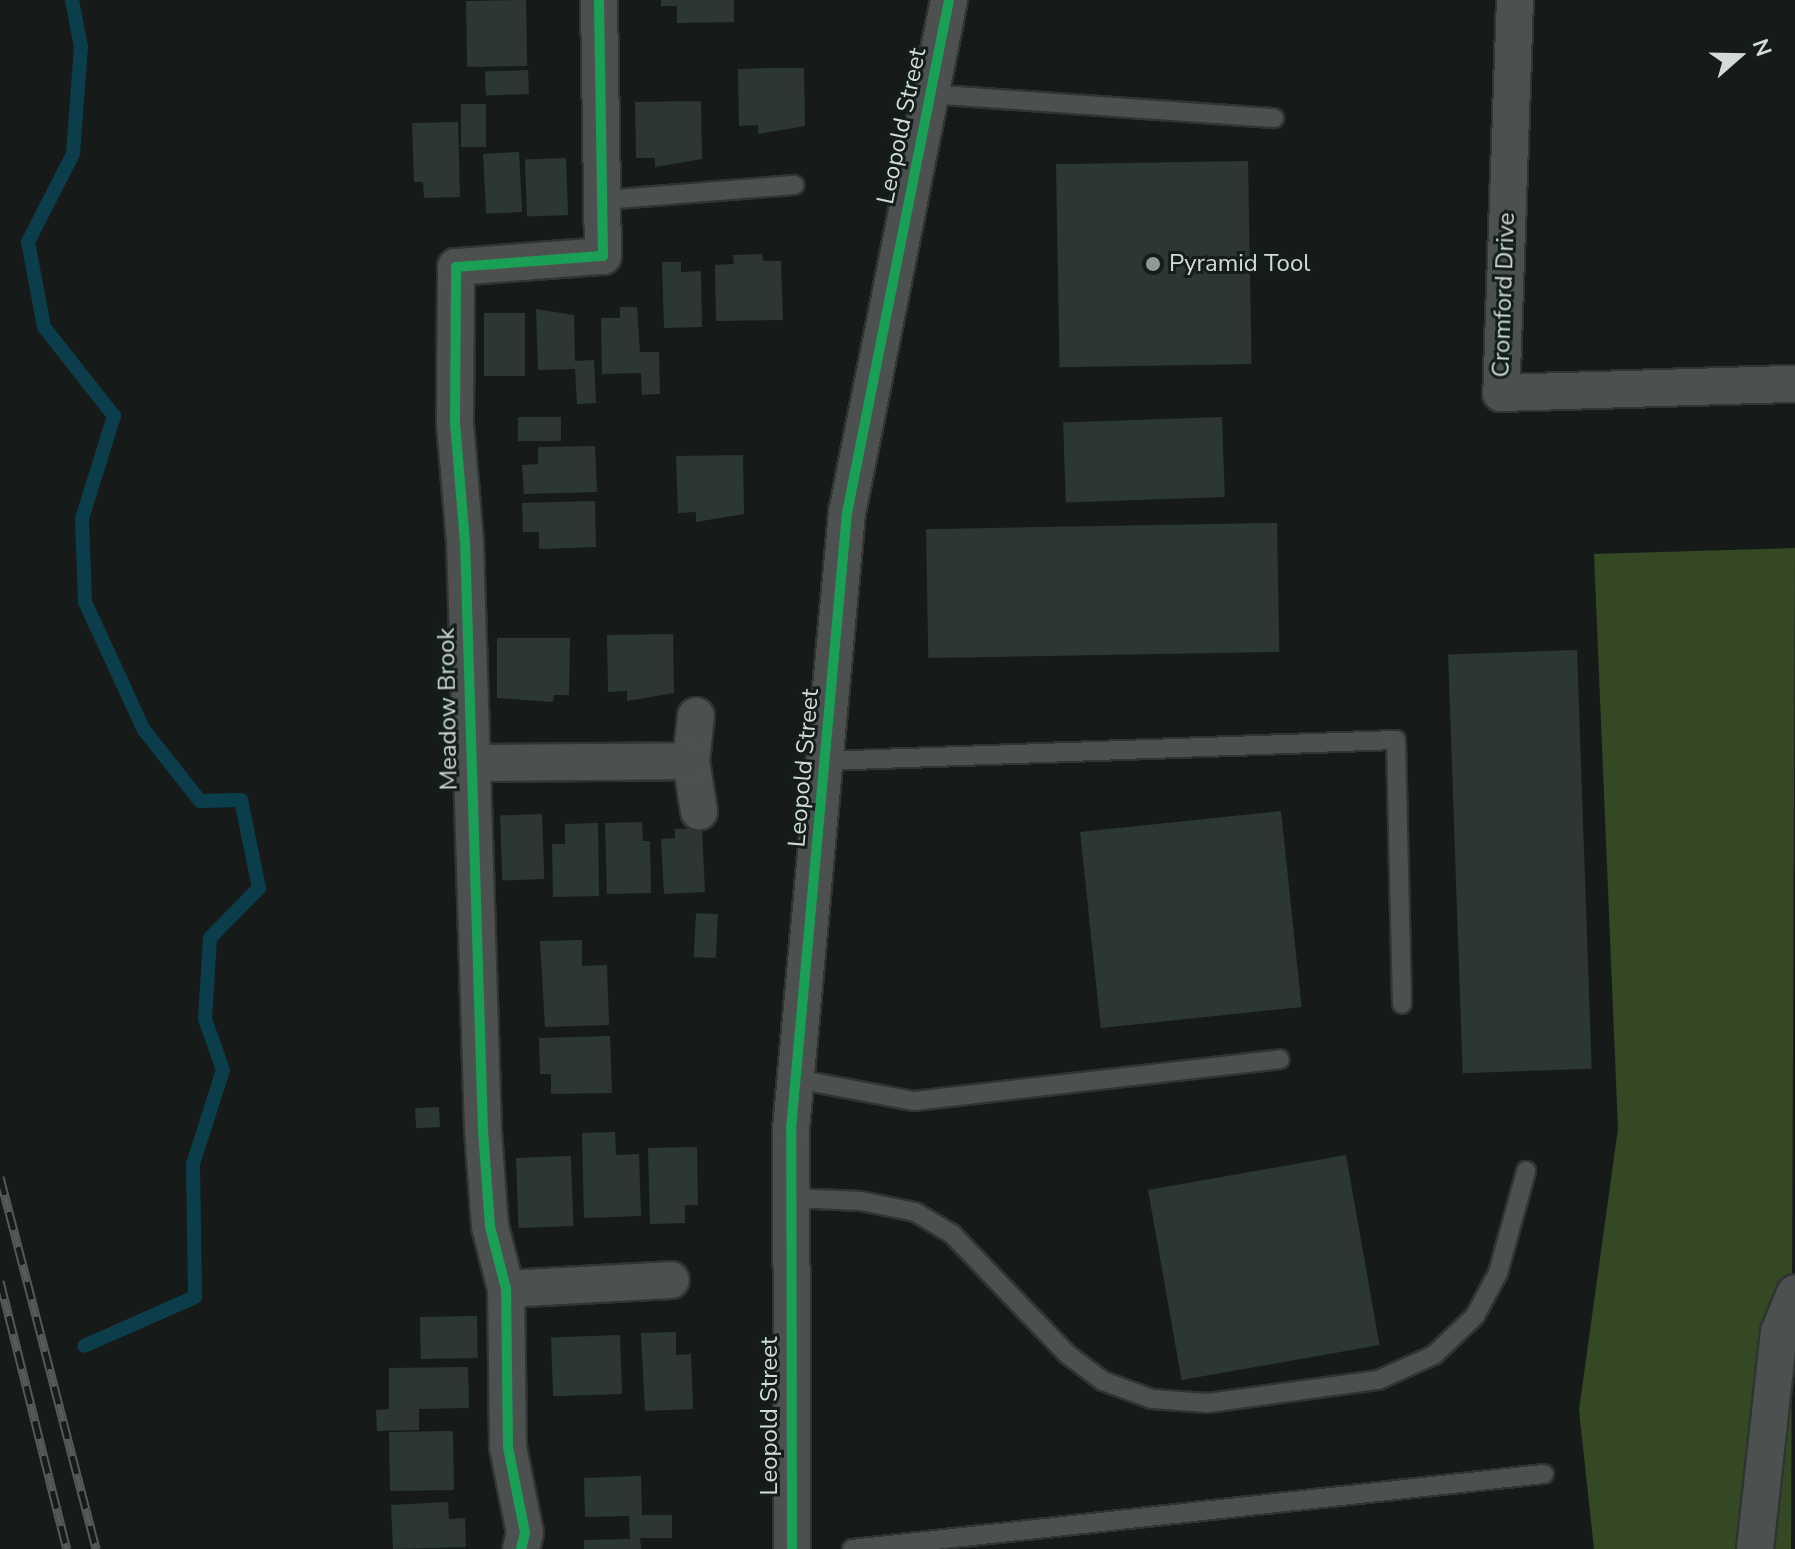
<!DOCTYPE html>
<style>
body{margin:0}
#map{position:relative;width:1795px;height:1549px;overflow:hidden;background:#161b1a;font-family:"Nunito Sans",sans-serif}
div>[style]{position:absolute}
.forest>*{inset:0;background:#344923}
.stream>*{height:14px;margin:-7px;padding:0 7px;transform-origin:7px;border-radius:7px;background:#0b3e4a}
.building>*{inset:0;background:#2c3732;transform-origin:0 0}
.roads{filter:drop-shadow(2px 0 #303432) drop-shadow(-2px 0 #303432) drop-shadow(0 2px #303432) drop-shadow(0 -2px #303432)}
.service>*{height:18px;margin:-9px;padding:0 9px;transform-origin:9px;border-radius:9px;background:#4c514f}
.minor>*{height:36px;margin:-18px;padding:0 18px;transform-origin:18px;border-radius:18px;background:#4c514f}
.rail>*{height:9px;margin-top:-4.5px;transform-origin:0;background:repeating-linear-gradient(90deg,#131e1b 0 18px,#555958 0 36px);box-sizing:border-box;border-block:2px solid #555958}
.cycleway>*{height:10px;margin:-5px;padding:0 5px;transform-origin:5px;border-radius:5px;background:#1a9f57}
.dots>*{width:22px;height:22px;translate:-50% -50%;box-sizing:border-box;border:4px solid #131e1b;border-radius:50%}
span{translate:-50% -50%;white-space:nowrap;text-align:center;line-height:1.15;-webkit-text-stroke:6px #131e1b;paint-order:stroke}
.street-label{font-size:24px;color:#d3dbd8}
.poi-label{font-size:24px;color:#d3dbd8}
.left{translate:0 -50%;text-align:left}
.north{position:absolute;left:1699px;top:16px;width:80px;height:80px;-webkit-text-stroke:6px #131e1b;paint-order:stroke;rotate:70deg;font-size:22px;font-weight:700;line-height:32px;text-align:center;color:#d3dbd8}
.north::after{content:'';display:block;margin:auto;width:28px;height:36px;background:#d3dbd8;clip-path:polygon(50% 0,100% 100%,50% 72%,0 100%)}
</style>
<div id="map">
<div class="forest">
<div style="clip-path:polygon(1795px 548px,1791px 1549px,1594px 1549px,1579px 1410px,1618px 1129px,1594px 554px)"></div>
</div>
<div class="stream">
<div style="left:72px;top:0;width:48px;rotate:79.2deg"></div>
<div style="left:81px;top:47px;width:107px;rotate:94.3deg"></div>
<div style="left:73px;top:154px;width:99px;rotate:117.1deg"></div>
<div style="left:28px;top:242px;width:86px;rotate:79.3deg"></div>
<div style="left:44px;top:327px;width:113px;rotate:51.8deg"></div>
<div style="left:114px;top:416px;width:108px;rotate:107.3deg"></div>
<div style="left:82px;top:519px;width:83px;rotate:87.9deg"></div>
<div style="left:85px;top:602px;width:141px;rotate:65.3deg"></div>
<div style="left:144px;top:730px;width:90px;rotate:51.7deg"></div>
<div style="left:200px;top:801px;width:41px;rotate:-1.4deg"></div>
<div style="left:241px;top:800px;width:90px;rotate:78.4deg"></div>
<div style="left:259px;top:888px;width:70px;rotate:134.4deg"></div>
<div style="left:210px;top:938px;width:81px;rotate:93.5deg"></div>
<div style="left:205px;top:1019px;width:54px;rotate:70.6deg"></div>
<div style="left:223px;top:1070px;width:99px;rotate:107.7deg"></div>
<div style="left:193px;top:1164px;width:133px;rotate:89.1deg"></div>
<div style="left:195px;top:1297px;width:121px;rotate:156.2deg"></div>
</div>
<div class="building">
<div style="left:526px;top:0;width:66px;height:60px;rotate:89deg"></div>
<div style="clip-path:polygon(661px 0,734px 0,734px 22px,677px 23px,677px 6px,661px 6px)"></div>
<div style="clip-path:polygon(770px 68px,804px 68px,805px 126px,758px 134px,758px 125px,739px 126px,738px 69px)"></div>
<div style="left:528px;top:70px;width:24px;height:43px;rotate:88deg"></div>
<div style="clip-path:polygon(701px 101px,702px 159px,655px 167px,655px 158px,636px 158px,635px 102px)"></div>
<div style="left:486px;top:104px;width:43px;height:25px;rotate:90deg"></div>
<div style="clip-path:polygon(458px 122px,460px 197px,424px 198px,423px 182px,414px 182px,412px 123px)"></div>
<div style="left:519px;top:152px;width:60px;height:36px;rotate:87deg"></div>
<div style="left:566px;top:158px;width:57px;height:41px;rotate:88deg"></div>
<div style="left:1248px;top:161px;width:203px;height:192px;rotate:89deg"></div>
<div style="clip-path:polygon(762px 254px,763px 261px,781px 261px,783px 320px,716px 321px,715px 265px,734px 264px,733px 255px)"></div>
<div style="clip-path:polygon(662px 262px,681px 262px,681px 272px,701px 271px,702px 327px,664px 328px)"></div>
<div style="clip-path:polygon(620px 307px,637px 307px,640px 352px,659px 352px,660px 394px,642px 395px,641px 373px,602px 374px,601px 318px,620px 318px)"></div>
<div style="clip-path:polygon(536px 309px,574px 315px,575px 361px,594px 360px,596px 403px,577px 404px,575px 369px,538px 370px)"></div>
<div style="left:484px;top:313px;width:41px;height:63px"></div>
<div style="left:518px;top:417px;width:43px;height:24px"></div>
<div style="left:1222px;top:417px;width:80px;height:159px;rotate:88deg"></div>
<div style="clip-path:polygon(595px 446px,597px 492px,524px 494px,522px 465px,538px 464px,538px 447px)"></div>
<div style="clip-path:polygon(743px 455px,744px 514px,696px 522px,696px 512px,678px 513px,676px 456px)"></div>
<div style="clip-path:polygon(595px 501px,596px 547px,539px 549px,539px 532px,523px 532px,522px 503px)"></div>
<div style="left:1277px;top:523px;width:129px;height:351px;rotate:89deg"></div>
<div style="clip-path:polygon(673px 634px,674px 693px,627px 701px,627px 691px,608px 692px,607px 635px)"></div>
<div style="clip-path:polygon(497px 638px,570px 638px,569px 695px,554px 695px,553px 702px,497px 698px)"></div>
<div style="left:1577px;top:650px;width:419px;height:129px;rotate:88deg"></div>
<div style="left:1281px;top:811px;width:197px;height:202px;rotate:84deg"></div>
<div style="left:542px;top:814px;width:65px;height:42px;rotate:88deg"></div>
<div style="clip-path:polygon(642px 822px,643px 841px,650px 841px,651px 893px,607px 894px,605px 823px)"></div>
<div style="clip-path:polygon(598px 823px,599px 896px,553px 897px,552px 844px,565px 844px,565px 824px)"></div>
<div style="clip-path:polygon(702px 828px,705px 892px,664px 894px,661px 839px,675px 838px,675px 829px)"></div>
<div style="left:696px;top:913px;width:22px;height:44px;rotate:3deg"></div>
<div style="clip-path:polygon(582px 940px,582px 966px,607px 965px,609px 1025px,545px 1027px,540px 941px)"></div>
<div style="clip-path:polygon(610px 1036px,612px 1093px,551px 1094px,551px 1074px,540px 1074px,539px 1038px)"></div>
<div style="left:439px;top:1107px;width:20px;height:24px;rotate:87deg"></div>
<div style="clip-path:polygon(615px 1132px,616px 1155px,639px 1154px,641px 1216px,584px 1218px,582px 1133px)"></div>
<div style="clip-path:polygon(697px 1147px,698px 1205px,685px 1205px,685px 1223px,650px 1224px,648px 1148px)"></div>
<div style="left:1346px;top:1155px;width:193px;height:201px;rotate:80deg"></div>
<div style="left:571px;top:1156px;width:70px;height:55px;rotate:88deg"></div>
<div style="left:477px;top:1316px;width:42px;height:57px;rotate:89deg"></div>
<div style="clip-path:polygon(676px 1332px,676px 1355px,691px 1354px,693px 1409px,645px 1411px,641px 1333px)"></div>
<div style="left:620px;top:1335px;width:59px;height:69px;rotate:88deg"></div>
<div style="clip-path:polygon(468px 1367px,469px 1408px,419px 1409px,419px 1430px,377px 1431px,376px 1410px,389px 1409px,389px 1368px)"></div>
<div style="left:453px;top:1431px;width:59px;height:64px;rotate:89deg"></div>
<div style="clip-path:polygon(641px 1476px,642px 1515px,672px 1515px,672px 1538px,640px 1538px,641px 1549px,584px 1549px,584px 1540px,630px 1539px,629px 1516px,585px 1517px,584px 1478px)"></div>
<div style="clip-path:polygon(448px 1502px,449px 1519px,465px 1518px,466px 1547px,393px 1549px,391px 1505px)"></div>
</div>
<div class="roads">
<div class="service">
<div style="left:928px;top:94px;width:347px;rotate:4deg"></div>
<div style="left:603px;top:200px;width:192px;rotate:-4.5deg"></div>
<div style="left:825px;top:761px;width:571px;rotate:-2.11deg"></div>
<div style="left:1396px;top:740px;width:264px;rotate:88.7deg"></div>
<div style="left:796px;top:1079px;width:120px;rotate:10.6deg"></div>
<div style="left:914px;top:1101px;width:368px;rotate:-6.5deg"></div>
<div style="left:791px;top:1198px;width:70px;rotate:2.5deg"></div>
<div style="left:861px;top:1201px;width:55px;rotate:11.5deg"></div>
<div style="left:915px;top:1212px;width:43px;rotate:30.7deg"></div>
<div style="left:952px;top:1234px;width:166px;rotate:46.2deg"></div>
<div style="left:1067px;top:1354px;width:45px;rotate:36.9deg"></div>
<div style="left:1103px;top:1381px;width:52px;rotate:20.2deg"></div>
<div style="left:1152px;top:1399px;width:56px;rotate:4.1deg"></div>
<div style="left:1208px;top:1403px;width:172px;rotate:-7.7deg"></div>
<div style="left:1378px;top:1380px;width:61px;rotate:-24.1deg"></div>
<div style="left:1434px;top:1355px;width:57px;rotate:-43.6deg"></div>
<div style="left:1475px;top:1316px;width:49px;rotate:-61.9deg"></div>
<div style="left:1498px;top:1273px;width:106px;rotate:-74.6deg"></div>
<div style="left:852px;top:1549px;width:696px;rotate:-6.19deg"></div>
</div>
<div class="minor">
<div style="left:1515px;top:0;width:393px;rotate:92deg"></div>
<div style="left:1501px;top:393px;width:294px;rotate:-1.8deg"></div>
<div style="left:696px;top:716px;width:45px;rotate:96.3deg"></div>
<div style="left:691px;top:761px;width:51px;rotate:80.9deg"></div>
<div style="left:468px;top:763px;width:223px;rotate:-0.5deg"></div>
<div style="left:506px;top:1289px;width:165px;rotate:-3.1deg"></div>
<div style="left:521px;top:1549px;width:16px;rotate:-76deg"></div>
<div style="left:525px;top:1533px;width:88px;rotate:-101.2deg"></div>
<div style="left:508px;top:1447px;width:158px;rotate:-90.7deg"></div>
<div style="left:506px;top:1289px;width:65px;rotate:-104.3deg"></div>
<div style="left:490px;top:1226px;width:96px;rotate:-94.2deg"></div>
<div style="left:483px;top:1130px;width:588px;rotate:-91.75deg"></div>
<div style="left:465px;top:542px;width:120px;rotate:-94.8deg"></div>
<div style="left:455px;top:422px;width:155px;rotate:-89.6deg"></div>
<div style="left:456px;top:267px;width:147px;rotate:-4.3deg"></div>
<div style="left:603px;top:256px;width:256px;rotate:-90.9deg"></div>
<div style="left:792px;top:1549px;width:420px;rotate:-90.1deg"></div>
<div style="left:791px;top:1129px;width:619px;rotate:-84.81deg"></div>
<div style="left:847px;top:513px;width:523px;rotate:-78.75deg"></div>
<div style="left:1755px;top:1549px;width:218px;rotate:-83.7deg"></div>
<div style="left:1779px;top:1332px;width:42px;rotate:-67.7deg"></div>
</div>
</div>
<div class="rail">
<div style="left:0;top:1177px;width:384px;rotate:75.5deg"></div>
<div style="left:0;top:1281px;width:276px;rotate:76deg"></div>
</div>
<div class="cycleway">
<div style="left:521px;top:1549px;width:16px;rotate:-76deg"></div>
<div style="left:525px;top:1533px;width:88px;rotate:-101.2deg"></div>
<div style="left:508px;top:1447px;width:158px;rotate:-90.7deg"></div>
<div style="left:506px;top:1289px;width:65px;rotate:-104.3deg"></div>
<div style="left:490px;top:1226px;width:96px;rotate:-94.2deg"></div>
<div style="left:483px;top:1130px;width:588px;rotate:-91.75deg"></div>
<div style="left:465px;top:542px;width:120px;rotate:-94.8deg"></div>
<div style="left:455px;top:422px;width:155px;rotate:-89.6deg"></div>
<div style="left:456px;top:267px;width:147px;rotate:-4.3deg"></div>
<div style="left:603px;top:256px;width:256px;rotate:-90.9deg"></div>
<div style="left:792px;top:1549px;width:420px;rotate:-90.1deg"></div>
<div style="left:791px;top:1129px;width:619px;rotate:-84.81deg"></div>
<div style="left:847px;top:513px;width:523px;rotate:-78.75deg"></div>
</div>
<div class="dots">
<div style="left:1153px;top:264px;background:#919896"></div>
</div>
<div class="street-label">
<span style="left:902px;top:126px;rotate:-78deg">Leopold Street</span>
<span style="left:1504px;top:295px;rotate:-88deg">Cromford Drive</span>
<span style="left:448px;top:709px;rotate:-91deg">Meadow Brook</span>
<span style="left:804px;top:768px;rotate:-85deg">Leopold Street</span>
<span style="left:770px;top:1416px;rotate:-90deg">Leopold Street</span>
</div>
<div class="poi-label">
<span class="left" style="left:1169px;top:264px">Pyramid Tool</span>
</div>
<div class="north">N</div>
</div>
